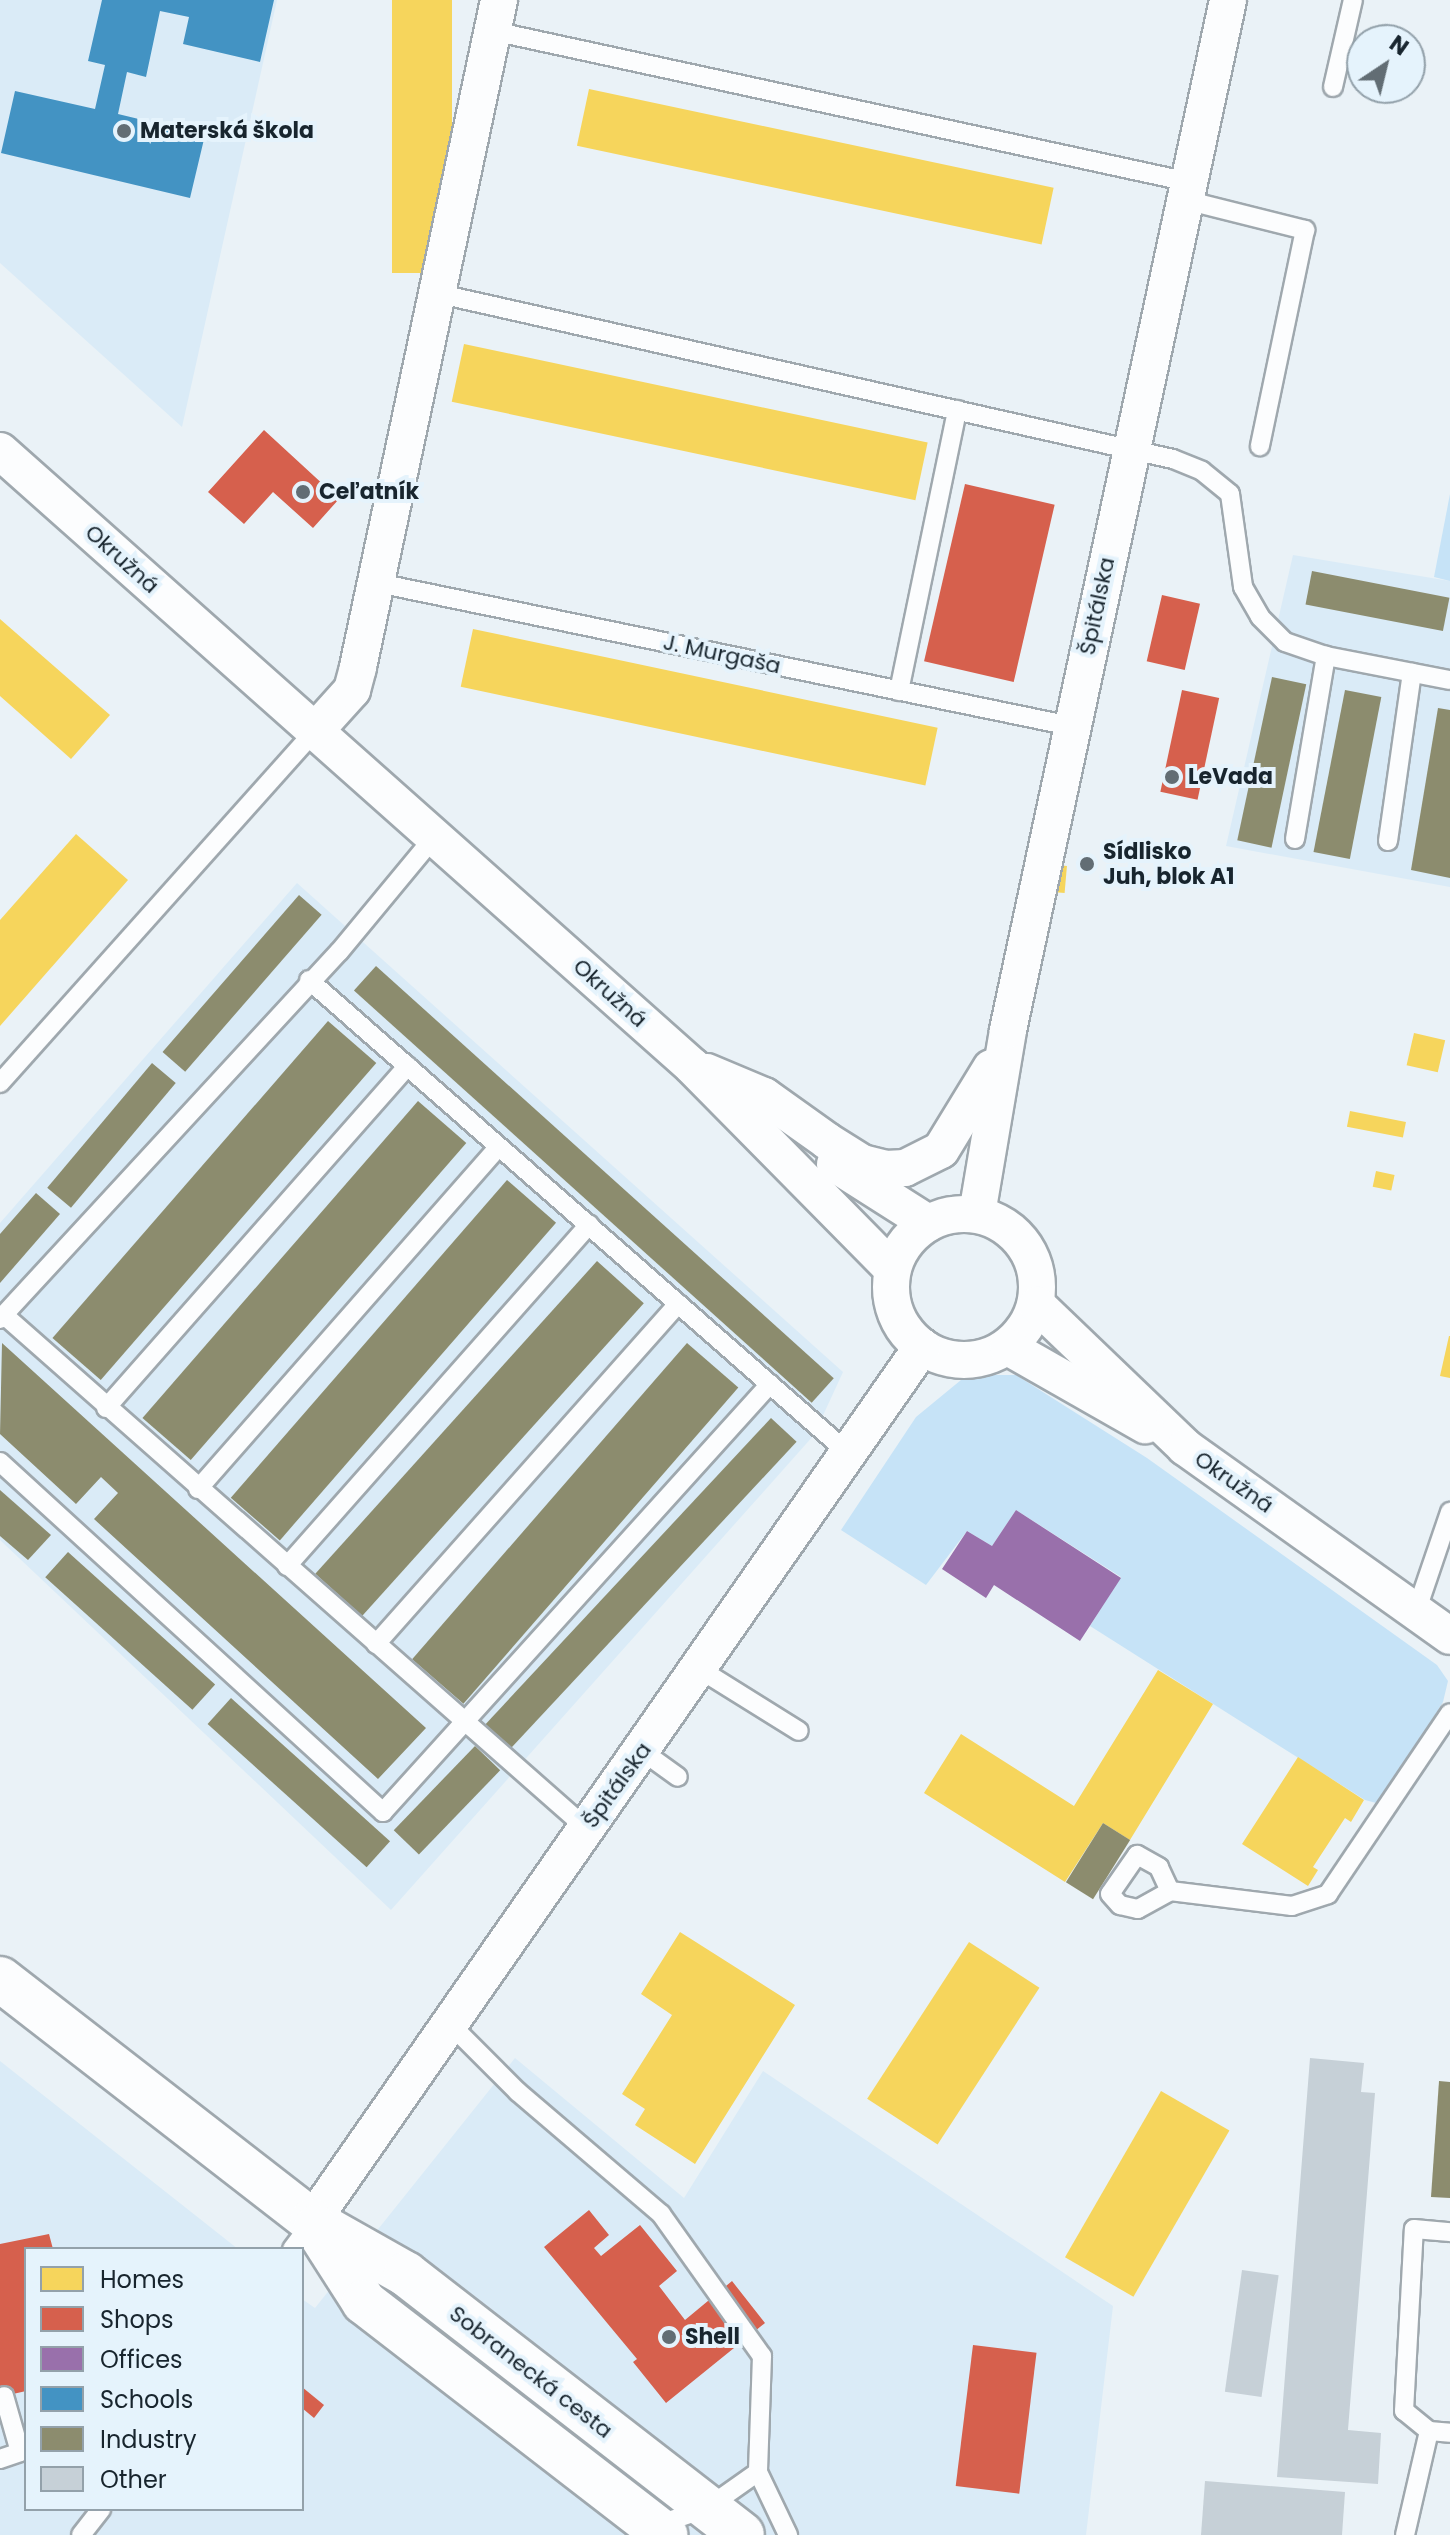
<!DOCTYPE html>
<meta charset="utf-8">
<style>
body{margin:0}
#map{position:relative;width:1450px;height:2535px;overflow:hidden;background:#eaf2f7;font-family:Poppins,sans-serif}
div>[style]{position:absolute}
.built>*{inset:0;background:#daebf7}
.green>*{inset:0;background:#c6e3f7}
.homes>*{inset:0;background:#f6d55c;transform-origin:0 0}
.shops>*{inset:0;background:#d6604d;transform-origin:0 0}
.offices>*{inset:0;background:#9970ab}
.schools>*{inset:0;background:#4393c3}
.industry>*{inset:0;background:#8c8c6e;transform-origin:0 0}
.building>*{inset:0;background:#c6d0d7;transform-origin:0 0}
.roads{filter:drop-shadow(2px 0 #9fa8ae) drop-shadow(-2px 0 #9fa8ae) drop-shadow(0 2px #9fa8ae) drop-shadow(0 -2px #9fa8ae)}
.service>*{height:18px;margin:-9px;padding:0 9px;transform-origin:9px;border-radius:9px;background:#fcfdfe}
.minor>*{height:36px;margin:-18px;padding:0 18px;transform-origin:18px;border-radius:18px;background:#fcfdfe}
.minor>.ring{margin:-18px;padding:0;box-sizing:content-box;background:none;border:36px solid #fcfdfe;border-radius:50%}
.primary>*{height:44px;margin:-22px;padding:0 22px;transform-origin:22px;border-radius:22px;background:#fcfdfe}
.dots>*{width:22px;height:22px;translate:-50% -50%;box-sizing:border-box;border:4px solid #e5f3fc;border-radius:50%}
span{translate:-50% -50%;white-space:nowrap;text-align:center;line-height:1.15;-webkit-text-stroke:8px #e5f3fc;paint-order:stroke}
.poi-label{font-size:22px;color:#18252e;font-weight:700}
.left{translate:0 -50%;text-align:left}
.street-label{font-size:22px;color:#18252e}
.legend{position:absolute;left:24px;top:2247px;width:280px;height:264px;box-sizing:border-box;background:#e5f3fc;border:2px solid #93a1aa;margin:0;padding:10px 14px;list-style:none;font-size:24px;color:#18252e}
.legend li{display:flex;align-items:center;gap:16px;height:40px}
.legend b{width:40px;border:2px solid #93a1aa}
.north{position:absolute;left:1346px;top:24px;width:80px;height:80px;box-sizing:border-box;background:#e5f3fc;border:2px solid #93a1aa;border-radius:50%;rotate:35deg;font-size:22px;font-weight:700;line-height:32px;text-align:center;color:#18252e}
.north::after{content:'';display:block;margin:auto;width:28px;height:36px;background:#626d74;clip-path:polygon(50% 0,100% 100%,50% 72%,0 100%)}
</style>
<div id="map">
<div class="built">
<div style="clip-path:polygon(0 0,277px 0,182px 427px,0 263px)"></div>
<div style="clip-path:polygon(1293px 555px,1450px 581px,1450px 887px,1226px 846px)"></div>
<div style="clip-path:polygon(297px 883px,843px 1372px,814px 1435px,391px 1910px,0 1540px,0 1223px)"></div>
<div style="clip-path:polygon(515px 2058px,684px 2198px,763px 2071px,1113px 2306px,1086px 2535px,0 2535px,0 2061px,238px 2249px,26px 2249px,26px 2509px,302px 2509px,302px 2299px,315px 2308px)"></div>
</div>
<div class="green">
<div style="clip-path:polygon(1450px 494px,1450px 581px,1434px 577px)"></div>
<div style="clip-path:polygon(993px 1375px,1016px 1375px,1147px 1458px,1437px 1665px,1448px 1681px,1443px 1702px,1380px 1804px,1365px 1800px,1090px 1626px,1121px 1577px,1016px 1510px,992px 1546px,967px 1531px,926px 1585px,841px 1530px,916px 1417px,961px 1380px)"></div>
</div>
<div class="homes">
<div style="left:392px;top:0;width:60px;height:273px"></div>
<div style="left:589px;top:89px;width:475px;height:58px;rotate:12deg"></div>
<div style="left:464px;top:344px;width:474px;height:59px;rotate:12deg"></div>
<div style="clip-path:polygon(0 619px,110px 715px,71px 759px,0 696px)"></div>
<div style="left:473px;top:629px;width:475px;height:59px;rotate:12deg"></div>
<div style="clip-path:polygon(76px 834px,128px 880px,0 1026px,0 920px)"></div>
<div style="left:1055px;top:865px;width:12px;height:27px;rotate:5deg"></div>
<div style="left:1414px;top:1033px;width:32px;height:33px;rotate:13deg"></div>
<div style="left:1350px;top:1111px;width:57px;height:16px;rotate:11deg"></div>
<div style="left:1376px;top:1171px;width:19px;height:16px;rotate:12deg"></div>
<div style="clip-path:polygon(1449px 1336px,1450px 1336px,1450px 1378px,1440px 1376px)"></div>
<div style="clip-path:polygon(1158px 1670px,1213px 1704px,1130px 1840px,1103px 1823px,1065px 1882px,924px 1793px,961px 1734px,1074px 1806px)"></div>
<div style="clip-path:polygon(1298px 1757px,1364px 1800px,1351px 1822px,1345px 1818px,1313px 1867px,1318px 1870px,1308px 1886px,1242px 1844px)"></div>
<div style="clip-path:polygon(680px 1932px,795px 2005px,695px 2164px,635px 2125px,645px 2109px,622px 2094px,672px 2015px,641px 1994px)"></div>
<div style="left:969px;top:1942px;width:84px;height:187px;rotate:33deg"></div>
<div style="left:1161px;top:2091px;width:79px;height:192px;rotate:30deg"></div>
</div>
<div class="shops">
<div style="clip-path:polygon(264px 430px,339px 499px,313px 528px,273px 492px,244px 524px,208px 492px)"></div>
<div style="left:965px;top:484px;width:92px;height:182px;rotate:13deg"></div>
<div style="left:1162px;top:595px;width:39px;height:68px;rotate:13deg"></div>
<div style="left:1182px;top:690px;width:38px;height:104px;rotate:12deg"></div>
<div style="clip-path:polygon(589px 2210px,609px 2235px,594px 2248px,601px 2256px,640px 2225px,677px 2271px,659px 2286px,685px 2320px,732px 2281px,765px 2323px,666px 2403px,633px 2362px,637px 2359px,544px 2247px)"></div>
<div style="clip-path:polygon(49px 2234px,53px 2249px,26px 2249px,26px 2391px,0 2397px,0 2244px)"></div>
<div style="left:973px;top:2345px;width:64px;height:142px;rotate:7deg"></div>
<div style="clip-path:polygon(302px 2387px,324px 2405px,314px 2418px,302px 2408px)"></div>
</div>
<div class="offices">
<div style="clip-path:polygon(1016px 1510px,1121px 1578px,1080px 1641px,994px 1585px,986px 1598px,942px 1569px,967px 1531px,992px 1546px)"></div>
</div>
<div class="schools">
<div style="clip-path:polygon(102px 0,274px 0,260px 62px,183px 44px,189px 17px,160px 11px,146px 77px,127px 72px,118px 114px,205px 135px,190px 198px,1px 153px,15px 91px,95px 109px,105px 65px,88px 61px)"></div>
</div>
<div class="industry">
<div style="left:1312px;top:571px;width:140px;height:34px;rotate:11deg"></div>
<div style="left:1272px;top:677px;width:35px;height:167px;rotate:12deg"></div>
<div style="left:1345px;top:690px;width:37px;height:165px;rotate:11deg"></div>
<div style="clip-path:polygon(1438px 708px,1450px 710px,1450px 878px,1411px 870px)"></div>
<div style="left:299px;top:895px;width:30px;height:208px;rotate:41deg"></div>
<div style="left:376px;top:966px;width:616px;height:33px;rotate:42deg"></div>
<div style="left:328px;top:1021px;width:64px;height:420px;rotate:41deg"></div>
<div style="left:152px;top:1063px;width:31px;height:163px;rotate:40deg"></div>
<div style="left:418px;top:1101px;width:64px;height:420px;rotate:41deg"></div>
<div style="left:507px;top:1180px;width:65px;height:421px;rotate:41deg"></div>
<div style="clip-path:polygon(36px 1193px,60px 1214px,0 1283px,0 1234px)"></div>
<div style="left:597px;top:1261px;width:63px;height:421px;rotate:42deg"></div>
<div style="clip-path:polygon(2px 1343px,426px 1728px,378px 1779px,94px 1519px,118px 1493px,101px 1477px,76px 1504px,0 1434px)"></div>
<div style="left:687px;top:1343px;width:68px;height:419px;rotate:41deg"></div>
<div style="left:771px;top:1418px;width:35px;height:421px;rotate:43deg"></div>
<div style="clip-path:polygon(0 1490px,51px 1535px,28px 1560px,0 1536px)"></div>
<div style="left:68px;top:1552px;width:198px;height:34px;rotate:42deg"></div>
<div style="left:231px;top:1698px;width:214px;height:35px;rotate:42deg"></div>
<div style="left:475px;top:1746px;width:35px;height:117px;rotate:44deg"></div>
<div style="left:1103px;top:1823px;width:32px;height:70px;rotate:32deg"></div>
<div style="clip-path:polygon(1439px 2081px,1450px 2082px,1450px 2198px,1431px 2197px)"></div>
</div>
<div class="building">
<div style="clip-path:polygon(1310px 2058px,1364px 2063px,1361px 2092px,1375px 2093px,1348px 2430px,1381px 2433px,1378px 2484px,1277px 2477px)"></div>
<div style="left:1242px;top:2270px;width:37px;height:123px;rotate:8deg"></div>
<div style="clip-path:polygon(1205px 2481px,1345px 2492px,1342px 2535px,1201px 2535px)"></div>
</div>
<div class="roads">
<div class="service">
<div style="left:493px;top:31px;width:712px;rotate:12.24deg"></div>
<div style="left:1333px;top:87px;width:89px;rotate:-77.1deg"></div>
<div style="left:1185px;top:200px;width:124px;rotate:14deg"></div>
<div style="left:1305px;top:230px;width:221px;rotate:101.8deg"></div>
<div style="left:440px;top:294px;width:751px;rotate:12.69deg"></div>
<div style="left:1173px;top:459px;width:31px;rotate:22deg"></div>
<div style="left:1202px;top:471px;width:36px;rotate:39deg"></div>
<div style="left:1230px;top:494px;width:94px;rotate:82deg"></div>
<div style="left:1243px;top:587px;width:34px;rotate:60deg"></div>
<div style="left:1260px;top:617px;width:35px;rotate:45deg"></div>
<div style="left:1285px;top:642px;width:43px;rotate:18.9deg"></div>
<div style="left:1326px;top:656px;width:126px;rotate:11deg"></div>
<div style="left:373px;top:582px;width:713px;rotate:11.66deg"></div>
<div style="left:899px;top:691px;width:287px;rotate:-78.3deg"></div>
<div style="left:1295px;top:839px;width:186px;rotate:-80.4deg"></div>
<div style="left:1388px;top:841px;width:170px;rotate:-81.9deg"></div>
<div style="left:309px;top:980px;width:716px;rotate:41.26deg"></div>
<div style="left:0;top:1083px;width:474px;rotate:-48.2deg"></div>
<div style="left:4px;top:1315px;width:776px;rotate:41.39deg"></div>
<div style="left:0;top:1319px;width:500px;rotate:-47.3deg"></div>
<div style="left:339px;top:952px;width:149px;rotate:-50.4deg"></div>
<div style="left:106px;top:1408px;width:456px;rotate:-48.6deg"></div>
<div style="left:0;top:1462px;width:519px;rotate:42.42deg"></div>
<div style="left:383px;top:1812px;width:577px;rotate:-47.88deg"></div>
<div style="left:198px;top:1489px;width:455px;rotate:-48.7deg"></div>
<div style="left:287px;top:1566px;width:456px;rotate:-48.5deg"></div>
<div style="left:1416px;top:1612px;width:106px;rotate:-71.2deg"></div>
<div style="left:376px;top:1644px;width:455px;rotate:-48.4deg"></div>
<div style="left:701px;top:1670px;width:115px;rotate:31.9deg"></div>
<div style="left:642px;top:1751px;width:44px;rotate:35.8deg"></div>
<div style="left:1170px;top:1891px;width:26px;rotate:-115deg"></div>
<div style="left:1159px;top:1867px;width:25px;rotate:-151deg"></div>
<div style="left:1137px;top:1855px;width:47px;rotate:124.7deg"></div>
<div style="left:1110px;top:1894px;width:15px;rotate:48deg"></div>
<div style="left:1120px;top:1905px;width:18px;rotate:13deg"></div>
<div style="left:1138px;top:1909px;width:37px;rotate:-29deg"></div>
<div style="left:1170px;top:1891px;width:123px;rotate:7deg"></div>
<div style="left:1292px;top:1906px;width:38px;rotate:-18deg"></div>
<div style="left:1328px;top:1894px;width:218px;rotate:-56deg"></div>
<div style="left:450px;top:2024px;width:96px;rotate:45deg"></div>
<div style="left:518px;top:2092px;width:188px;rotate:40.5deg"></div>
<div style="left:661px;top:2214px;width:174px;rotate:54.6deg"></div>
<div style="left:762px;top:2356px;width:116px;rotate:92deg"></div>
<div style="left:758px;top:2472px;width:70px;rotate:64.5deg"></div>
<div style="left:292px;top:2249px;width:34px;rotate:-53deg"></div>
<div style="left:1429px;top:2431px;width:21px;rotate:5deg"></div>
<div style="left:0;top:2459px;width:21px;rotate:-19deg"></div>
<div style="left:20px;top:2452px;width:58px;rotate:-105.9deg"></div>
<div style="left:657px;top:2525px;width:53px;rotate:-18.8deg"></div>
<div style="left:707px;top:2508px;width:62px;rotate:-35.2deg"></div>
<div style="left:81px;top:2535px;width:33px;rotate:-52deg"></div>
<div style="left:1405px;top:2535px;width:107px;rotate:-77deg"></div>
<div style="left:1429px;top:2431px;width:32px;rotate:-141deg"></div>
<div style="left:1404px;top:2411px;width:182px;rotate:-86.9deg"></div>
<div style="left:1414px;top:2229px;width:36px;rotate:5deg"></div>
</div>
<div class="minor">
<div style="left:0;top:451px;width:926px;rotate:41.63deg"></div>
<div style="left:692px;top:1066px;width:285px;rotate:45.4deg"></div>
<div style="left:316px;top:730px;width:54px;rotate:-48deg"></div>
<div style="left:352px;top:690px;width:24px;rotate:-75deg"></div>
<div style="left:358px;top:667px;width:682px;rotate:-78.06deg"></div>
<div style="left:707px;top:1072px;width:62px;rotate:22.8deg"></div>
<div style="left:764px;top:1096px;width:77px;rotate:35.5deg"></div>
<div style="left:827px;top:1141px;width:41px;rotate:32.2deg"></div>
<div style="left:862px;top:1163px;width:25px;rotate:14deg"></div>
<div style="left:886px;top:1169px;width:19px;rotate:-3deg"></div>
<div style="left:905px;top:1168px;width:40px;rotate:-26.6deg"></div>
<div style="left:941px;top:1150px;width:96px;rotate:-58.6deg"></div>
<div style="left:835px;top:1164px;width:110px;rotate:32.4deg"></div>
<div class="ring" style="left:891px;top:1214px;width:110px;height:110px"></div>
<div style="left:977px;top:1214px;width:187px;rotate:-80.4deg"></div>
<div style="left:1008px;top:1030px;width:1053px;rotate:-77.94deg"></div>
<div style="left:1037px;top:1305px;width:205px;rotate:43.8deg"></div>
<div style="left:1185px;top:1447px;width:325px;rotate:35.5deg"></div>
<div style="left:1008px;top:1347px;width:158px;rotate:29.7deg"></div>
<div style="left:312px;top:2221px;width:1066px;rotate:-55.09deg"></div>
</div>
<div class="primary">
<div style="left:0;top:1979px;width:395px;rotate:37.8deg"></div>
<div style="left:312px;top:2221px;width:108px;rotate:29.4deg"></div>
<div style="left:406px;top:2274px;width:425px;rotate:37.8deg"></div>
<div style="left:316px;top:2227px;width:89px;rotate:57.4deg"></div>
<div style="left:364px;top:2302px;width:381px;rotate:37.7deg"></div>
</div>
</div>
<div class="dots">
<div style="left:124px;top:131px;background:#626d74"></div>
<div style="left:303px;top:492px;background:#626d74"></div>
<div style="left:1172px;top:777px;background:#626d74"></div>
<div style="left:1087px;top:864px;background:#626d74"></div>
<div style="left:669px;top:2337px;background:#626d74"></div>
</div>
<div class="poi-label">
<span class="left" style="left:140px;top:131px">Materská škola</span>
<span class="left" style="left:319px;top:492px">Ceľatník</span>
<span class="left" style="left:1188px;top:777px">LeVada</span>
<span class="left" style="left:1103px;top:864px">Sídlisko<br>Juh, blok A1</span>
<span class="left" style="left:685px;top:2337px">Shell</span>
</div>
<div class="street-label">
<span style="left:122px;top:559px;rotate:42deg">Okružná</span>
<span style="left:1097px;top:606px;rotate:-78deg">Špitálska</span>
<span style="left:722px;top:654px;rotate:12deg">J. Murgaša</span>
<span style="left:610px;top:993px;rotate:42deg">Okružná</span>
<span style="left:1234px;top:1482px;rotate:35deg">Okružná</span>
<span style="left:617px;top:1785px;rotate:-54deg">Špitálska</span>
<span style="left:531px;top:2372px;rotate:38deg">Sobranecká cesta</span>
</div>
<ul class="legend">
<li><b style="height:22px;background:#f6d55c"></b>Homes</li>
<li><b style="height:22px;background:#d6604d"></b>Shops</li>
<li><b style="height:22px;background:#9970ab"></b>Offices</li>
<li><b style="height:22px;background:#4393c3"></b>Schools</li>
<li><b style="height:22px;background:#8c8c6e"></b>Industry</li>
<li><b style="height:22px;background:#c6d0d7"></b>Other</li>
</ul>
<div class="north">N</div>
</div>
